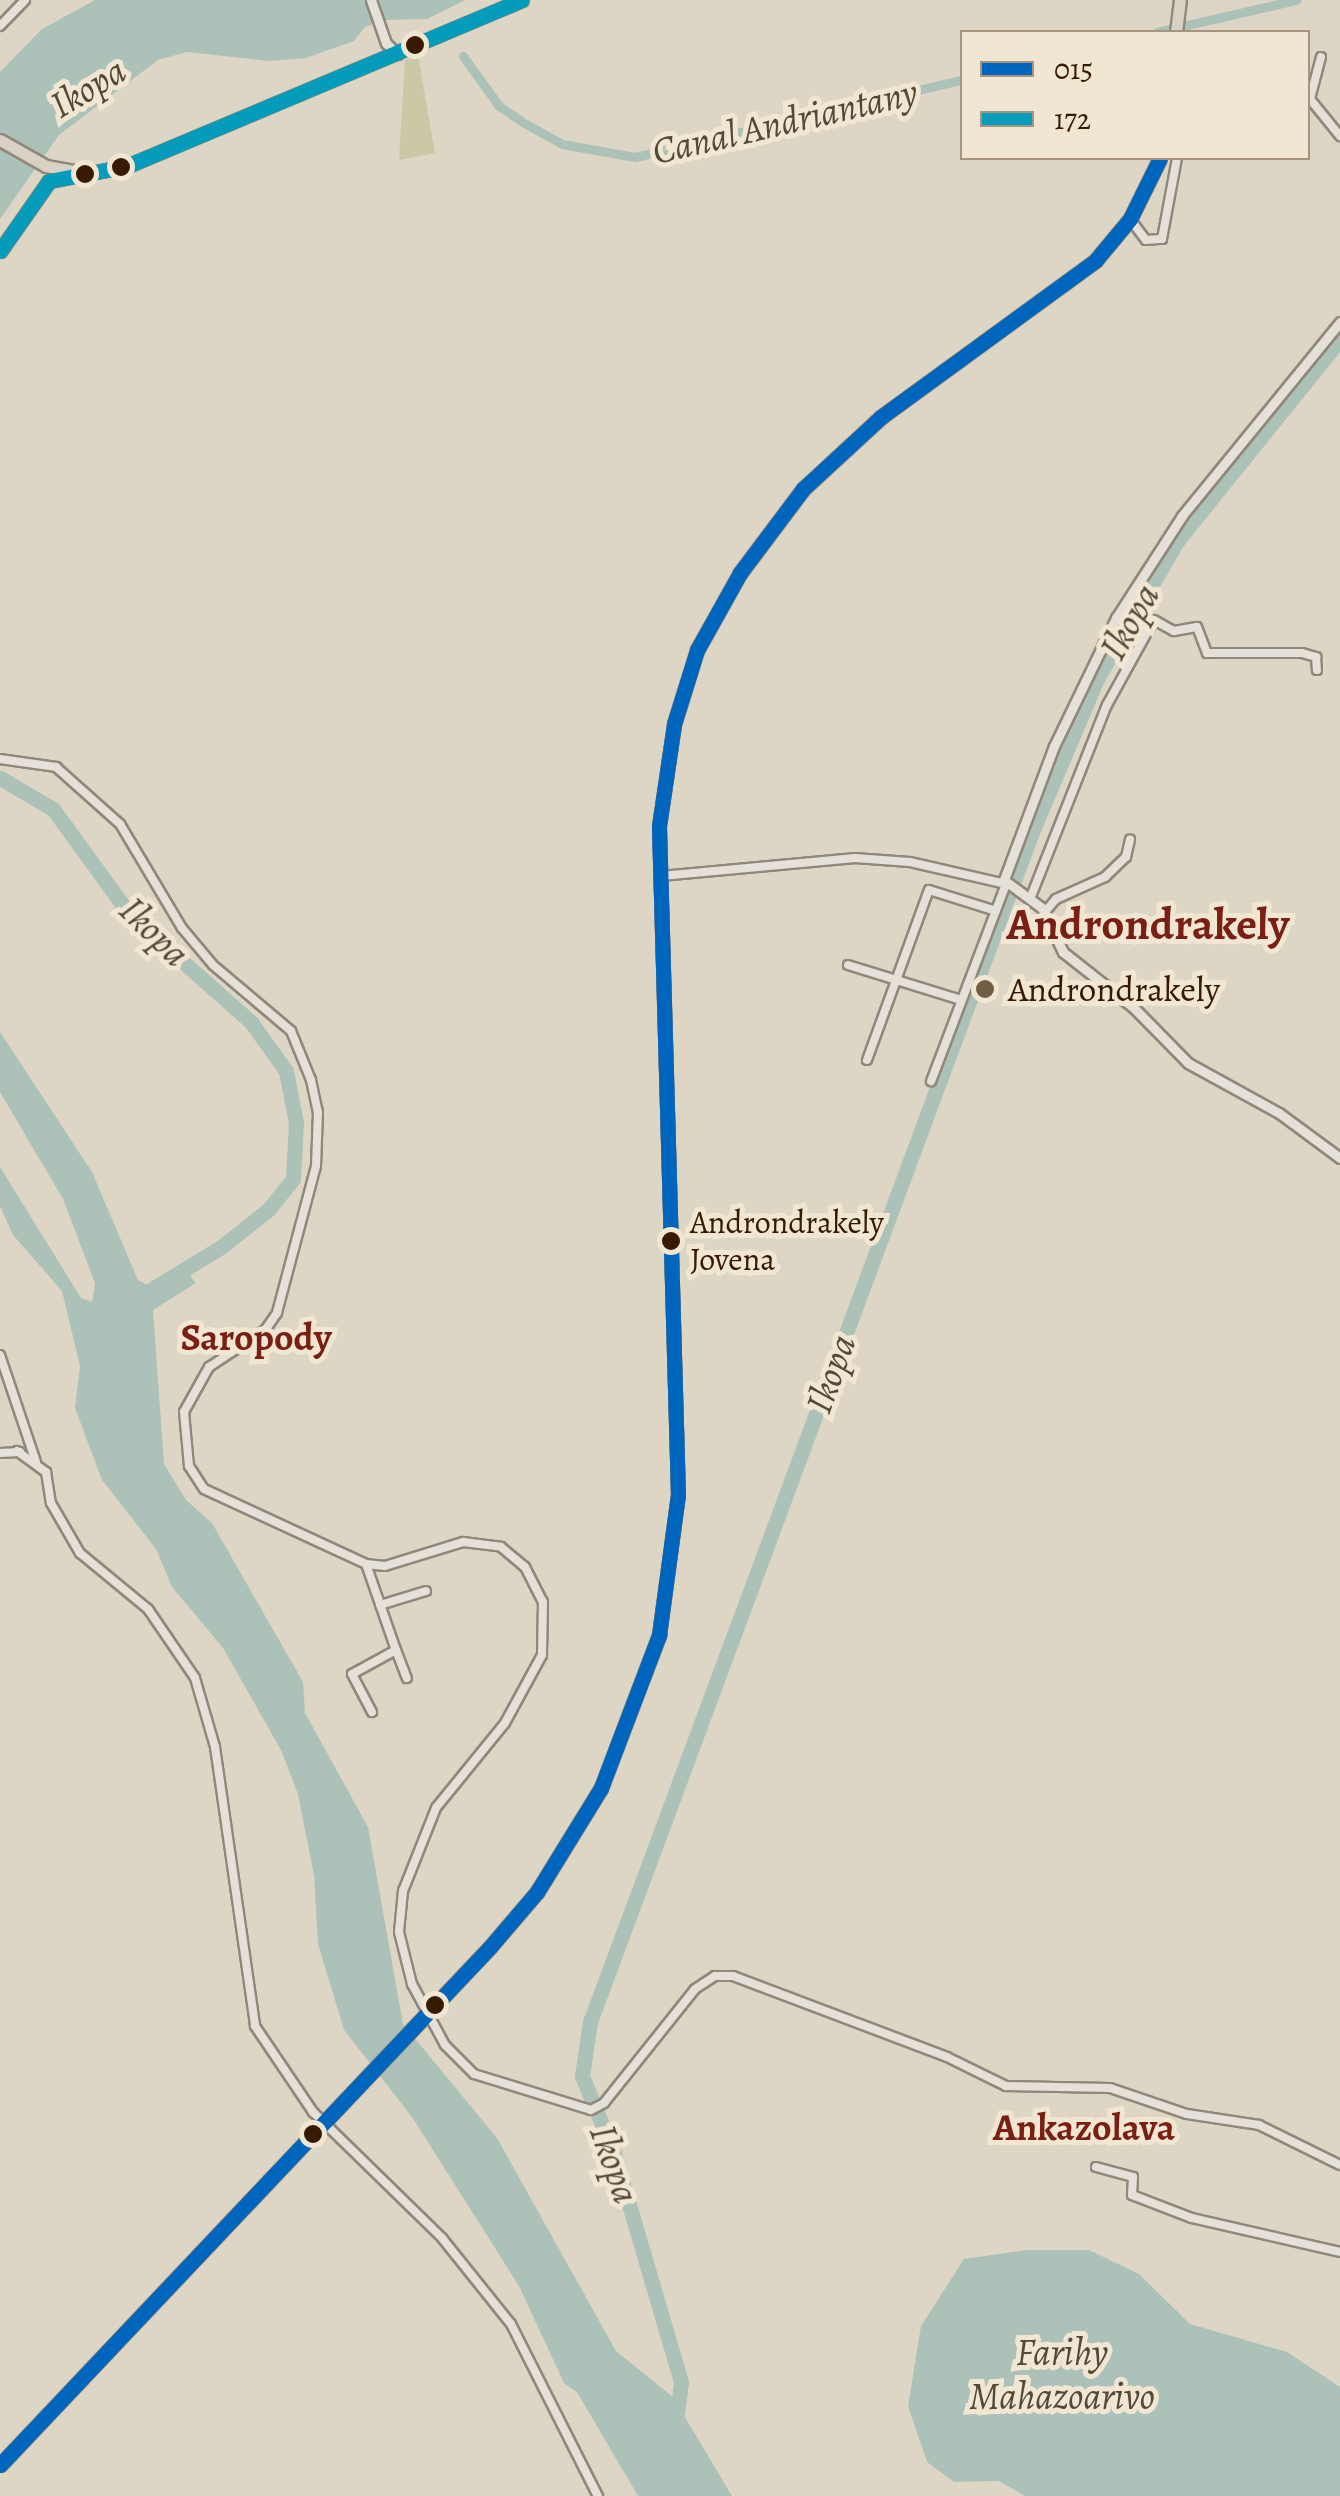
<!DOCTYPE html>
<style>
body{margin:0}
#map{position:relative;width:1340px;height:2496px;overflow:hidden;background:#ded6c4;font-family:Alegreya,serif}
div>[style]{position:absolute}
.green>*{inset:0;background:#cbc9a5}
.water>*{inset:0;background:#acc2b8}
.canal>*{height:9px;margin:-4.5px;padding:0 4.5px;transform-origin:4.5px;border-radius:4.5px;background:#acc2b8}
.river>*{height:15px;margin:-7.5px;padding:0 7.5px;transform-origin:7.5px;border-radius:7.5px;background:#acc2b8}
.roads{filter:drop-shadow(2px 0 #90887b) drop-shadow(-2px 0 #90887b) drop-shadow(0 2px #90887b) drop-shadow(0 -2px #90887b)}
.minor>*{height:8px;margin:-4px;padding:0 4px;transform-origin:4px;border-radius:4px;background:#e5e1d8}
.tertiary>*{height:9px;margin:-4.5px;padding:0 4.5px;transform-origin:4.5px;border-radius:4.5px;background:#e5e1d8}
.primary>*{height:11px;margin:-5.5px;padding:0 5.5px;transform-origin:5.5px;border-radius:5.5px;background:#d9d1c3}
.bus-1>*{height:15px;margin:-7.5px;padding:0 7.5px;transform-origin:7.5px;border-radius:7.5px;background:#0065bd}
.bus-2>*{height:15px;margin:-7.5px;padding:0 7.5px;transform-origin:7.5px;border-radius:7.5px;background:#059bba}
.dots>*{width:28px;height:28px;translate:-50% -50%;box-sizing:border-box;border:5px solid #f0e6d2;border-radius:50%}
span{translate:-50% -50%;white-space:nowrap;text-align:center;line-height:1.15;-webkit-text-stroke:10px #f0e6d2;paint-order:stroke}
.bus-label{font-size:32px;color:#361a01}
.left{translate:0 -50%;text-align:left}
.poi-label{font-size:35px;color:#361a01}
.water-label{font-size:38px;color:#534a36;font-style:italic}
.neighbourhood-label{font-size:38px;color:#7a1f14;font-weight:700}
.district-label{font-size:45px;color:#7a1f14;font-weight:700}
.legend{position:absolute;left:960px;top:30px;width:350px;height:130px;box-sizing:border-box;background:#f0e6d2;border:2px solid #a6947e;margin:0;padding:12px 18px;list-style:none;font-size:30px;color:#361a01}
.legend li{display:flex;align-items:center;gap:20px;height:50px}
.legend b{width:50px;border:2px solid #a6947e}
</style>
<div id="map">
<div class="green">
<div style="clip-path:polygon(418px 55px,435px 153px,399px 160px,405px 60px)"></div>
</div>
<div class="water">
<div style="clip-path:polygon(95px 0,465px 0,427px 19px,384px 20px,365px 27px,354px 41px,306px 58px,269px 61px,187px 52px,158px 60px,59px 135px,0 219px,0 72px,42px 29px)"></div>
<div style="clip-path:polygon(0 1032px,92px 1172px,138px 1280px,160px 1292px,188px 1273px,196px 1283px,153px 1310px,164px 1464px,186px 1500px,212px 1523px,303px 1682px,305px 1713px,368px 1827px,403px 2024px,497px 2138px,616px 2351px,673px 2397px,732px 2496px,638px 2496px,577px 2392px,564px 2383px,519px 2286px,412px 2117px,344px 2030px,318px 1944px,314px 1875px,298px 1794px,281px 1750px,223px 1648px,172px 1587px,156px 1549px,102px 1480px,75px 1408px,80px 1366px,62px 1291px,13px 1235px,0 1206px,0 1167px,81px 1298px,92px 1302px,95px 1283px,63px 1199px,0 1092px)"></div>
<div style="clip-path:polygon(1026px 2250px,1089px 2250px,1139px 2274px,1190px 2324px,1287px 2352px,1340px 2387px,1340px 2496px,1025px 2496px,999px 2481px,954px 2482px,927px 2462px,908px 2406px,921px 2326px,964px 2259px)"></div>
</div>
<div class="canal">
<div style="left:1157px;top:32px;width:143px;rotate:-13deg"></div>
<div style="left:463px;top:56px;width:62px;rotate:54.2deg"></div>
<div style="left:499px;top:106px;width:32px;rotate:34deg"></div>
<div style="left:526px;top:124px;width:41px;rotate:29.1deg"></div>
<div style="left:562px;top:144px;width:74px;rotate:10.1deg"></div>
<div style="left:635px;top:157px;width:336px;rotate:-13.3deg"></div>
</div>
<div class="river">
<div style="left:0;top:778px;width:61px;rotate:30.3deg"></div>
<div style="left:53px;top:809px;width:131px;rotate:54deg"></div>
<div style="left:130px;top:915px;width:162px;rotate:41.5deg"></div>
<div style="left:251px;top:1022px;width:60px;rotate:54.5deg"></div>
<div style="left:286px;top:1071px;width:53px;rotate:79.1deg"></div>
<div style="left:296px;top:1123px;width:56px;rotate:93.1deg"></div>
<div style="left:293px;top:1179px;width:38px;rotate:129deg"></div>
<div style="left:269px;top:1209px;width:61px;rotate:141.6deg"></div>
<div style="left:221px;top:1247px;width:96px;rotate:148.6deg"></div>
<div style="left:676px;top:2422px;width:40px;rotate:-82.9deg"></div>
<div style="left:681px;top:2382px;width:239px;rotate:-106.3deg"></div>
<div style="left:614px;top:2153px;width:83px;rotate:-112.6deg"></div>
<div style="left:582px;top:2076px;width:55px;rotate:-81.6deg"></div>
<div style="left:590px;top:2022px;width:1269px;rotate:-69.62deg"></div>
<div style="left:1032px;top:832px;width:166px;rotate:-67deg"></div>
<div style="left:1097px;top:679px;width:161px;rotate:-59.8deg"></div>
<div style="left:1178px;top:540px;width:258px;rotate:-51.1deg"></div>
</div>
<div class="roads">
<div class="minor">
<div style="left:0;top:26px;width:36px;rotate:-46deg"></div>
<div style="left:1321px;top:57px;width:43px;rotate:104.7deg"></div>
<div style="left:1310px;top:99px;width:48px;rotate:51deg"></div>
<div style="left:1130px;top:219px;width:26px;rotate:53deg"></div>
<div style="left:1146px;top:240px;width:16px;rotate:-4deg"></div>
<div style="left:1162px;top:239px;width:82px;rotate:-79.5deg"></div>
<div style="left:0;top:759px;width:57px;rotate:8.1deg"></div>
<div style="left:56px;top:767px;width:86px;rotate:41.7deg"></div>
<div style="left:120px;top:824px;width:121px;rotate:59.2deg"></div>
<div style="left:182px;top:928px;width:48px;rotate:50deg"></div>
<div style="left:213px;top:965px;width:102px;rotate:40.2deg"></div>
<div style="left:291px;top:1031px;width:53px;rotate:67.8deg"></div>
<div style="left:311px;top:1080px;width:33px;rotate:78deg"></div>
<div style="left:318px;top:1112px;width:54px;rotate:92.1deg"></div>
<div style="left:316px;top:1166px;width:152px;rotate:104.9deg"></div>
<div style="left:277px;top:1313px;width:21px;rotate:125deg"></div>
<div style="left:265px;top:1330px;width:67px;rotate:146.5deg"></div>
<div style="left:209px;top:1367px;width:51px;rotate:119.1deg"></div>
<div style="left:184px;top:1412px;width:54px;rotate:84.7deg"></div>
<div style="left:189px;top:1466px;width:27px;rotate:57deg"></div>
<div style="left:204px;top:1489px;width:179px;rotate:24.8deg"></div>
<div style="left:366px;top:1564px;width:19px;rotate:6deg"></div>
<div style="left:385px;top:1566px;width:82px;rotate:-17.1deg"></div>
<div style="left:463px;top:1542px;width:38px;rotate:7deg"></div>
<div style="left:501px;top:1547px;width:31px;rotate:40deg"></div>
<div style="left:525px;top:1567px;width:39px;rotate:63deg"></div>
<div style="left:543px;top:1602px;width:53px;rotate:91.1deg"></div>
<div style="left:542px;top:1655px;width:77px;rotate:118.6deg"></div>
<div style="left:505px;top:1723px;width:109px;rotate:129.1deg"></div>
<div style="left:436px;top:1808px;width:89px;rotate:111.7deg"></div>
<div style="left:403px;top:1891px;width:41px;rotate:95.6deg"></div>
<div style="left:399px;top:1932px;width:54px;rotate:76deg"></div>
<div style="left:412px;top:1984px;width:69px;rotate:61.6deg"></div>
<div style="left:445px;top:2045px;width:41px;rotate:45deg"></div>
<div style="left:474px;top:2074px;width:122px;rotate:17.1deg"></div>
<div style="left:591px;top:2110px;width:15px;rotate:-28deg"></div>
<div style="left:604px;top:2103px;width:146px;rotate:-51.4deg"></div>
<div style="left:695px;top:1989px;width:24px;rotate:-33deg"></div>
<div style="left:715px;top:1976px;width:18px"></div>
<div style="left:733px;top:1976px;width:229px;rotate:20.7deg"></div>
<div style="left:947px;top:2057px;width:66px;rotate:26.2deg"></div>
<div style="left:1006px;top:2086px;width:104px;rotate:1.1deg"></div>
<div style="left:1110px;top:2088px;width:81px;rotate:18.7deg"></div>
<div style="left:1187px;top:2114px;width:73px;rotate:8.7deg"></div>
<div style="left:1259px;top:2125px;width:90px;rotate:26.3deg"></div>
<div style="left:661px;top:876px;width:195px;rotate:-5.3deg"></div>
<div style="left:855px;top:858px;width:55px;rotate:4.2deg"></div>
<div style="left:910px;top:862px;width:98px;rotate:12.9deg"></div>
<div style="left:1006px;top:884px;width:211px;rotate:110.8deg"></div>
<div style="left:1030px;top:899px;width:209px;rotate:-68.4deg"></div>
<div style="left:1107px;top:705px;width:97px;rotate:-61.1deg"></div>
<div style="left:1154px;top:620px;width:23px;rotate:29deg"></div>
<div style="left:1174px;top:631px;width:23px;rotate:-10deg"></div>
<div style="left:1197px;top:627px;width:28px;rotate:69deg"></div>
<div style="left:1207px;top:653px;width:95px"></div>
<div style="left:1302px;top:653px;width:15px;rotate:16deg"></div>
<div style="left:1316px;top:657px;width:13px;rotate:86deg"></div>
<div style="left:1045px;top:912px;width:17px;rotate:-50deg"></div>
<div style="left:1056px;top:899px;width:54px;rotate:-24.2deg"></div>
<div style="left:1105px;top:877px;width:29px;rotate:-44deg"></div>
<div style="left:1126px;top:857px;width:18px;rotate:-77deg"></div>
<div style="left:848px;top:965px;width:118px;rotate:17.2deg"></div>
<div style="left:867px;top:1060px;width:181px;rotate:-70deg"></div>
<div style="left:929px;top:890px;width:70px;rotate:17.4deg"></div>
<div style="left:0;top:1355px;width:113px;rotate:71.4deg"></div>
<div style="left:17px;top:1451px;width:36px;rotate:36deg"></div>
<div style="left:46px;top:1472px;width:31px;rotate:81deg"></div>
<div style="left:51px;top:1503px;width:58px;rotate:59.9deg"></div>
<div style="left:80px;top:1553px;width:88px;rotate:39.5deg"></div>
<div style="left:148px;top:1609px;width:83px;rotate:55.7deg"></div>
<div style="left:195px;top:1678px;width:72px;rotate:73.8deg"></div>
<div style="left:215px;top:1747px;width:282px;rotate:81.8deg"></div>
<div style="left:255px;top:2026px;width:104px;rotate:56deg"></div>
<div style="left:313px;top:2112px;width:180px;rotate:44.3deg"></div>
<div style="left:442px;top:2238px;width:110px;rotate:51.3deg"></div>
<div style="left:511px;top:2324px;width:193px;rotate:63.2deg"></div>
<div style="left:0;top:1453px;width:20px;rotate:-3deg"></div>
<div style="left:366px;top:1564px;width:91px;rotate:70.8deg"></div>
<div style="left:396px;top:1650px;width:50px;rotate:151.4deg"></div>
<div style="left:352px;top:1674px;width:43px;rotate:62.2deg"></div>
<div style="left:380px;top:1605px;width:48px;rotate:-16.9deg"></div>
<div style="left:396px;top:1650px;width:30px;rotate:69deg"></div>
<div style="left:1096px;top:2167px;width:38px;rotate:15deg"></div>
<div style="left:1133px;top:2177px;width:18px;rotate:93deg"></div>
<div style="left:1132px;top:2195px;width:64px;rotate:21deg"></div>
<div style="left:1192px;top:2218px;width:152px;rotate:12.9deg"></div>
</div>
<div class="tertiary">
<div style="left:371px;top:0;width:46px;rotate:70.8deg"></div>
<div style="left:386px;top:43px;width:16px;rotate:45deg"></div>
<div style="left:1340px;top:322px;width:250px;rotate:129.2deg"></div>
<div style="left:1182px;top:516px;width:121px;rotate:122.9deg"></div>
<div style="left:1116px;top:618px;width:142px;rotate:115.8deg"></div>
<div style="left:1054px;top:746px;width:143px;rotate:110.5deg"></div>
<div style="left:1004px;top:880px;width:47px;rotate:36.4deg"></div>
<div style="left:1042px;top:908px;width:49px;rotate:64.5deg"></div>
<div style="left:1063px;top:952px;width:90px;rotate:38.3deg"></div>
<div style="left:1134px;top:1008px;width:77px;rotate:45.5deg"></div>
<div style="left:1188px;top:1063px;width:104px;rotate:28.8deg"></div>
<div style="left:1279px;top:1113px;width:76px;rotate:36.4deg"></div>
</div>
<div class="primary">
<div style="left:1176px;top:32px;width:32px;rotate:-83deg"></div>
<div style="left:0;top:140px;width:53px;rotate:29.5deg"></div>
<div style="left:46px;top:166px;width:27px;rotate:10deg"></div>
<div style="left:0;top:251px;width:85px;rotate:-55deg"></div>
<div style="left:49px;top:181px;width:79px;rotate:-10.9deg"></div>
<div style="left:127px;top:166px;width:428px;rotate:-22.8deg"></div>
<div style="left:0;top:2465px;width:713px;rotate:-46.59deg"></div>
<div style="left:490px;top:1947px;width:72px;rotate:-49.5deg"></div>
<div style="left:537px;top:1892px;width:122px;rotate:-58.4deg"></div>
<div style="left:601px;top:1788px;width:164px;rotate:-69.2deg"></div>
<div style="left:659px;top:1635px;width:141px;rotate:-82.3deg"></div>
<div style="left:678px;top:1495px;width:669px;rotate:-91.63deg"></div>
<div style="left:659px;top:826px;width:103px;rotate:-81.6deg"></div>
<div style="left:674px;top:724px;width:77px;rotate:-72.7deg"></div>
<div style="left:697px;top:650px;width:88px;rotate:-60.8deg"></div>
<div style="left:740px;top:573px;width:105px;rotate:-53.1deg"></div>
<div style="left:803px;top:489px;width:106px;rotate:-42.7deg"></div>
<div style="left:881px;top:417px;width:265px;rotate:-36.1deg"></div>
<div style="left:1095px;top:261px;width:55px;rotate:-50.2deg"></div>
<div style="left:1130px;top:219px;width:68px;rotate:-63.8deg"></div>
</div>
</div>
<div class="bus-1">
<div style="left:0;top:2465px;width:713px;rotate:-46.59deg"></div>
<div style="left:490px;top:1947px;width:72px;rotate:-49.5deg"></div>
<div style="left:537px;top:1892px;width:122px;rotate:-58.4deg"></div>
<div style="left:601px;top:1788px;width:164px;rotate:-69.2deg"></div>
<div style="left:659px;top:1635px;width:141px;rotate:-82.3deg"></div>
<div style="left:678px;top:1495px;width:669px;rotate:-91.63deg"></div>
<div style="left:659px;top:826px;width:103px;rotate:-81.6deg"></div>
<div style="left:674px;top:724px;width:77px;rotate:-72.7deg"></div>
<div style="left:697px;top:650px;width:88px;rotate:-60.8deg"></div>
<div style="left:740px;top:573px;width:105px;rotate:-53.1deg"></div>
<div style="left:803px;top:489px;width:106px;rotate:-42.7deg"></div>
<div style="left:881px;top:417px;width:265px;rotate:-36.1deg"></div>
<div style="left:1095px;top:261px;width:55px;rotate:-50.2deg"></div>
<div style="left:1130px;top:219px;width:68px;rotate:-63.8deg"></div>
</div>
<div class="bus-2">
<div style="left:0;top:251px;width:85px;rotate:-55deg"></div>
<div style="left:49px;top:181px;width:79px;rotate:-10.9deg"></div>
<div style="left:127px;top:166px;width:428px;rotate:-22.8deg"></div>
</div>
<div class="dots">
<div style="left:415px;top:45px;background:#361a01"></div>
<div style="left:121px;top:167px;background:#361a01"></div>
<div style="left:85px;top:174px;background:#361a01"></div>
<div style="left:985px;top:989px;background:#715c45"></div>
<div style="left:671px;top:1241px;background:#361a01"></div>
<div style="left:435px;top:2005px;background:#361a01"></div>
<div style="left:313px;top:2134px;background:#361a01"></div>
</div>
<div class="bus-label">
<span class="left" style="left:690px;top:1241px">Androndrakely<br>Jovena</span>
</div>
<div class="poi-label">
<span class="left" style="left:1008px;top:989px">Androndrakely</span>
</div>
<div class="water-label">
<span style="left:88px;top:88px;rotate:-31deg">Ikopa</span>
<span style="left:785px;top:122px;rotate:-13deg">Canal Andriantany</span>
<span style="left:1130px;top:622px;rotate:-60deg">Ikopa</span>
<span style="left:154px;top:932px;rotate:45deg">Ikopa</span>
<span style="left:831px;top:1374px;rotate:-70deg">Ikopa</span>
<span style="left:614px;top:2164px;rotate:71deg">Ikopa</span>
<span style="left:1062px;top:2375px">Farihy<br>Mahazoarivo</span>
</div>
<div class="neighbourhood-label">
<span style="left:256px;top:1338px">Saropody</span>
<span style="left:1084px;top:2128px">Ankazolava</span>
</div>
<div class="district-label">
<span style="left:1148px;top:925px">Androndrakely</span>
</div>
<ul class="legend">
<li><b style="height:12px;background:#0065bd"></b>015</li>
<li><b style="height:12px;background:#059bba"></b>172</li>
</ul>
</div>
